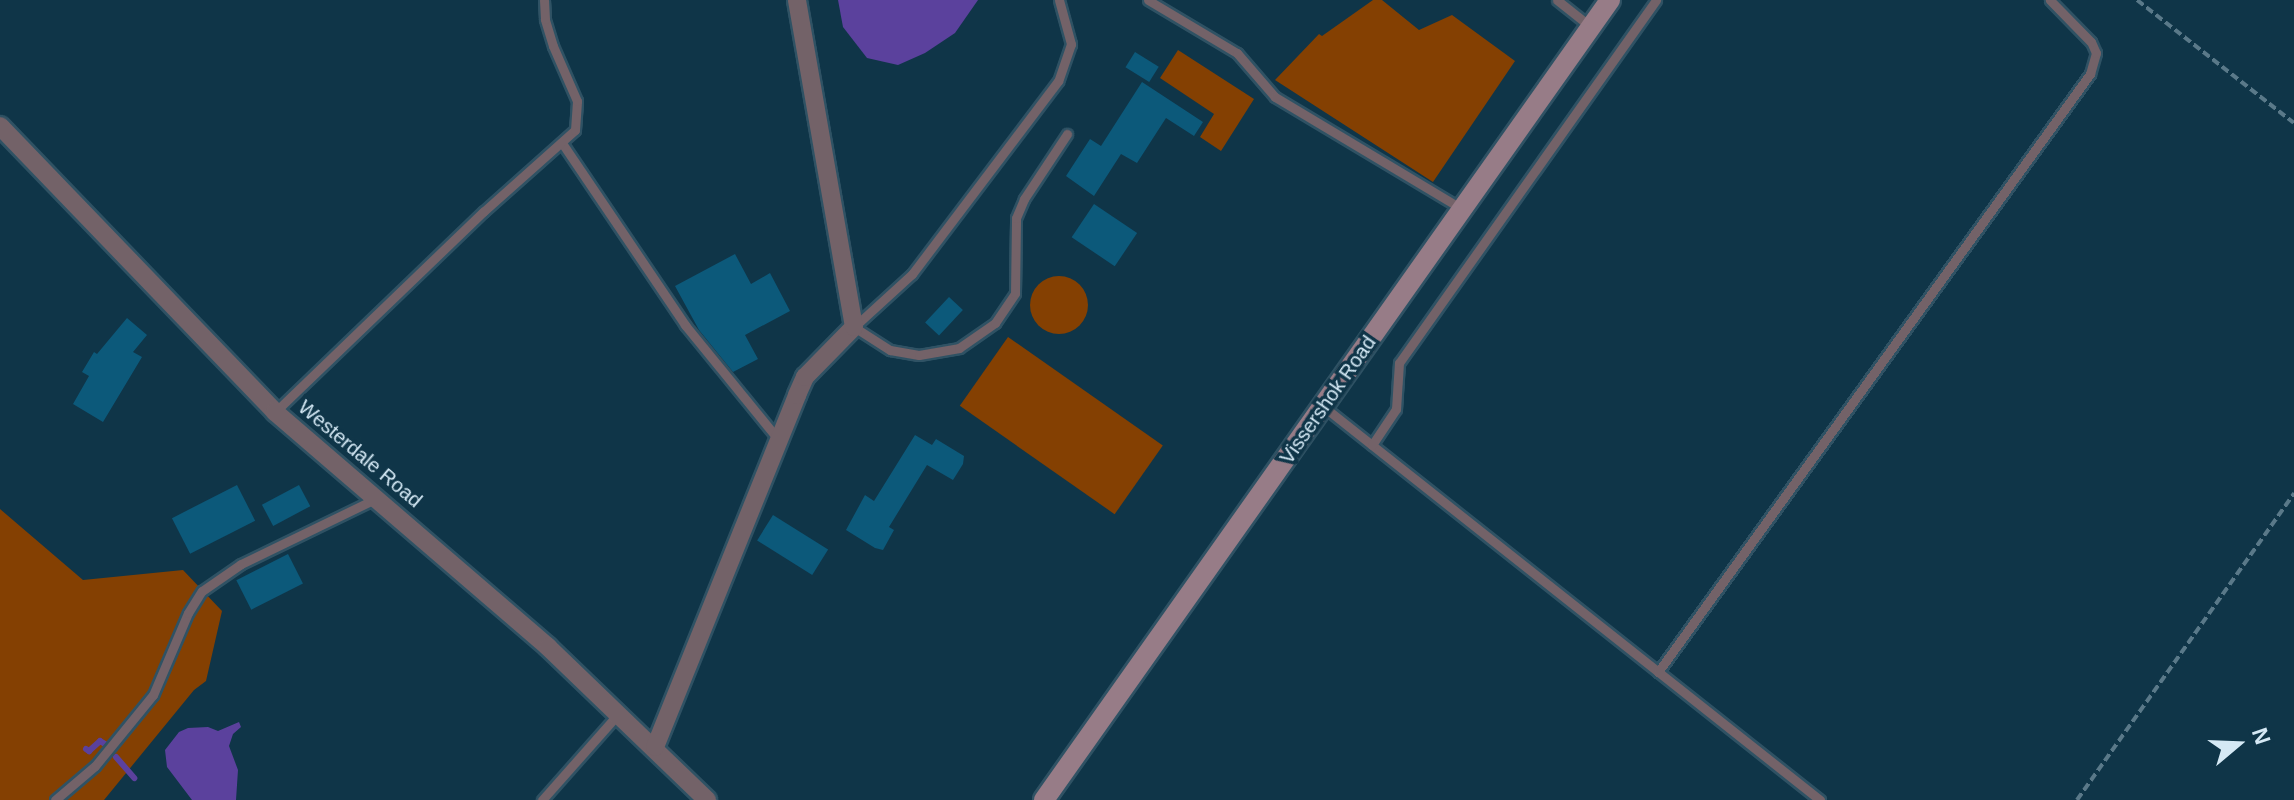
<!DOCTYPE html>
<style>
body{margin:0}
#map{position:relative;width:2294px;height:800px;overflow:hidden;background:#0f3548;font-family:Arial,sans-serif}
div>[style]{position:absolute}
.green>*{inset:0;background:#844002;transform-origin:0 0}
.round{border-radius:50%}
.water>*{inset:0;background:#5b419d}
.stream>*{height:6px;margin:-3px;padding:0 3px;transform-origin:3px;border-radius:3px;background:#5b419d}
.building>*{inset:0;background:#0c597a;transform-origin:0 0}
.path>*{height:4px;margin-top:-2px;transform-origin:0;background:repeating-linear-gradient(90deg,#5a7989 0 8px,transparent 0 12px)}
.roads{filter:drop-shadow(2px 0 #2f5264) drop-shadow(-2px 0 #2f5264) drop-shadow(0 2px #2f5264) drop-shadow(0 -2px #2f5264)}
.lane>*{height:9px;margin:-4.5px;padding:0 4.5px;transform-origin:4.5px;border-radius:4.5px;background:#736268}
.street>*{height:18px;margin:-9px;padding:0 9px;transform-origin:9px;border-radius:9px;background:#736268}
.secondary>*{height:20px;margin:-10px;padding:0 10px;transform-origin:10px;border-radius:10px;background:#977c87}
span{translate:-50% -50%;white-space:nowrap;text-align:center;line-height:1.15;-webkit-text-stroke:7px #0f3548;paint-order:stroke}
.street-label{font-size:20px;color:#d5e9f5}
.north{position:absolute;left:2198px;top:704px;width:80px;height:80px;-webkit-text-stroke:6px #0f3548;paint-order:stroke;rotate:71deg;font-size:22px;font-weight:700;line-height:32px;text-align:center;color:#d5e9f5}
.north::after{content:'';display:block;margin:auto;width:28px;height:36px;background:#d5e9f5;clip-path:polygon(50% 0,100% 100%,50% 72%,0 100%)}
</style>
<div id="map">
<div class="green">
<div style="clip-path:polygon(1373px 0,1382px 0,1419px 30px,1452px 15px,1515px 61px,1433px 182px,1275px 80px,1319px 34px,1322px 36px)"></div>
<div style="clip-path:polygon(1178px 50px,1254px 99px,1221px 151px,1200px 137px,1214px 114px,1160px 78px)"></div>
<div class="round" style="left:1030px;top:276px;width:58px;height:58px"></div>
<div style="left:1008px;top:337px;width:189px;height:84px;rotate:35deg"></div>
<div style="clip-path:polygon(0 509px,83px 580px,183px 570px,222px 611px,206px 681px,194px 690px,104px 800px,0 800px)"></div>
</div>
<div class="water">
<div style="clip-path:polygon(838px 0,978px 0,955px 33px,925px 53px,898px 65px,867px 58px,843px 27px)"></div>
<div style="clip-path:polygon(239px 722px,241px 727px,233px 734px,229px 746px,238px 770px,236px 800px,192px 800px,167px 767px,165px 750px,179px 732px,188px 728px,208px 727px,218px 731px)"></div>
</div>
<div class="stream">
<div style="left:86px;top:749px;width:4px;rotate:34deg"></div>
<div style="left:89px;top:751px;width:15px;rotate:-42deg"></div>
<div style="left:100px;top:741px;width:6px;rotate:31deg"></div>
<div style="left:116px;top:757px;width:28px;rotate:49deg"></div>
</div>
<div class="building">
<div style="left:1135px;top:52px;width:28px;height:18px;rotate:32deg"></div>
<div style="clip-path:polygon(1142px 82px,1203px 122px,1194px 136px,1166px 118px,1137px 163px,1121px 154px,1094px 196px,1066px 176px,1090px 139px,1101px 146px)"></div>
<div style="left:1094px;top:204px;width:52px;height:40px;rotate:34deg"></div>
<div style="clip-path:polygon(735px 254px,751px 284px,770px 273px,790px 311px,745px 335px,758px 359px,733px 372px,699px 330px,675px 286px)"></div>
<div style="left:949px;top:297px;width:19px;height:35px;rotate:43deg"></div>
<div style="clip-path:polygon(127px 318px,147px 335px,133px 352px,142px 357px,103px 422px,73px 404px,89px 376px,82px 372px,94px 352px,97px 354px)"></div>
<div style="clip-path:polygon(915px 435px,932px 445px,936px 439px,964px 456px,963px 464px,953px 480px,927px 465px,889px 527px,894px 530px,883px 550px,875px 548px,846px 530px,865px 495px,874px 501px)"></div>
<div style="left:237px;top:485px;width:40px;height:73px;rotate:63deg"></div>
<div style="left:299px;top:485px;width:24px;height:42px;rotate:62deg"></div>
<div style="left:773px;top:515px;width:65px;height:30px;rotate:32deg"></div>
<div style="left:288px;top:554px;width:33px;height:58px;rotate:63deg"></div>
</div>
<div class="path">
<div style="left:2137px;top:0;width:199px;rotate:38.1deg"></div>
<div style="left:2077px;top:800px;width:376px;rotate:-54.7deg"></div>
</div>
<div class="roads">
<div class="lane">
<div style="left:1059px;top:0;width:46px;rotate:74.7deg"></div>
<div style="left:1071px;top:44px;width:39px;rotate:109deg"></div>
<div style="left:1058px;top:81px;width:242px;rotate:127.1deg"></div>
<div style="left:912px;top:274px;width:79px;rotate:137.6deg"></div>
<div style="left:854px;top:327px;width:43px;rotate:32.6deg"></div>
<div style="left:890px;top:350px;width:29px;rotate:10deg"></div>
<div style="left:919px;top:355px;width:41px;rotate:-9.9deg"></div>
<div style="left:959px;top:348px;width:44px;rotate:-34.8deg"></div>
<div style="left:995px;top:323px;width:36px;rotate:-56deg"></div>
<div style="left:1015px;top:293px;width:75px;rotate:-89.2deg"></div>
<div style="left:1016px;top:218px;width:21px;rotate:-67deg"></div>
<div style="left:1024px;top:199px;width:78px;rotate:-56.5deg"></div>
<div style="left:1148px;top:0;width:104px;rotate:30.8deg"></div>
<div style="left:1237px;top:53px;width:58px;rotate:49.2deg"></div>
<div style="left:1275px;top:97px;width:218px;rotate:30.9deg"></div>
<div style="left:1557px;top:0;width:43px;rotate:38.5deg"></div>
<div style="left:562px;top:143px;width:220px;rotate:55.9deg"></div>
<div style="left:685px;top:325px;width:146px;rotate:50.8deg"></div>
<div style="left:1324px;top:407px;width:633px;rotate:38.39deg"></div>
<div style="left:275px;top:412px;width:289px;rotate:-43.9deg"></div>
<div style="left:483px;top:212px;width:123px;rotate:-41.7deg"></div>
<div style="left:575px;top:130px;width:29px;rotate:-86deg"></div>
<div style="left:577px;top:101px;width:60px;rotate:-113.6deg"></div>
<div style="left:553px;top:46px;width:28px;rotate:-107deg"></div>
<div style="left:545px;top:19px;width:19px;rotate:-93deg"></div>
<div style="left:1372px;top:445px;width:43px;rotate:-56.3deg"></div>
<div style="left:1396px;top:409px;width:46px;rotate:-86.3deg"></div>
<div style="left:1399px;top:363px;width:445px;rotate:-54.7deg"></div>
<div style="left:1658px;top:672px;width:738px;rotate:-54.16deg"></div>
<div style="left:2090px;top:74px;width:22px;rotate:-74deg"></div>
<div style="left:2096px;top:53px;width:12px;rotate:-114deg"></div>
<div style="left:2091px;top:42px;width:59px;rotate:-134.3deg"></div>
<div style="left:55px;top:800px;width:52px;rotate:-40.4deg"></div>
<div style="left:95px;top:766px;width:92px;rotate:-50.8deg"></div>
<div style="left:153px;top:695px;width:89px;rotate:-66.9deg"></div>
<div style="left:188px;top:613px;width:26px;rotate:-58deg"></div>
<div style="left:202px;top:591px;width:47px;rotate:-34.7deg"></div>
<div style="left:241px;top:564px;width:149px;rotate:-25.9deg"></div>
<div style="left:542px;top:800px;width:116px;rotate:-48.5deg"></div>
</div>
<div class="street">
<div style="left:0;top:126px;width:397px;rotate:46.1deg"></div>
<div style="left:275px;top:412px;width:360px;rotate:40.7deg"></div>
<div style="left:548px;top:647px;width:221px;rotate:43.9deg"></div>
<div style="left:655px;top:747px;width:380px;rotate:-68deg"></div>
<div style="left:797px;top:395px;width:20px;rotate:-66deg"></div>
<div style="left:805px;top:377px;width:70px;rotate:-45.6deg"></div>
<div style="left:854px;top:327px;width:332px;rotate:-99.9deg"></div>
</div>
<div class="secondary">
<div style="left:1044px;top:800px;width:980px;rotate:-54.72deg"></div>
</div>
</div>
<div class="street-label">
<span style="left:1328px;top:400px;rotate:-55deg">Vissershok Road</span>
<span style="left:360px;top:454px;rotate:40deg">Westerdale Road</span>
</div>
<div class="north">N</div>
</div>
